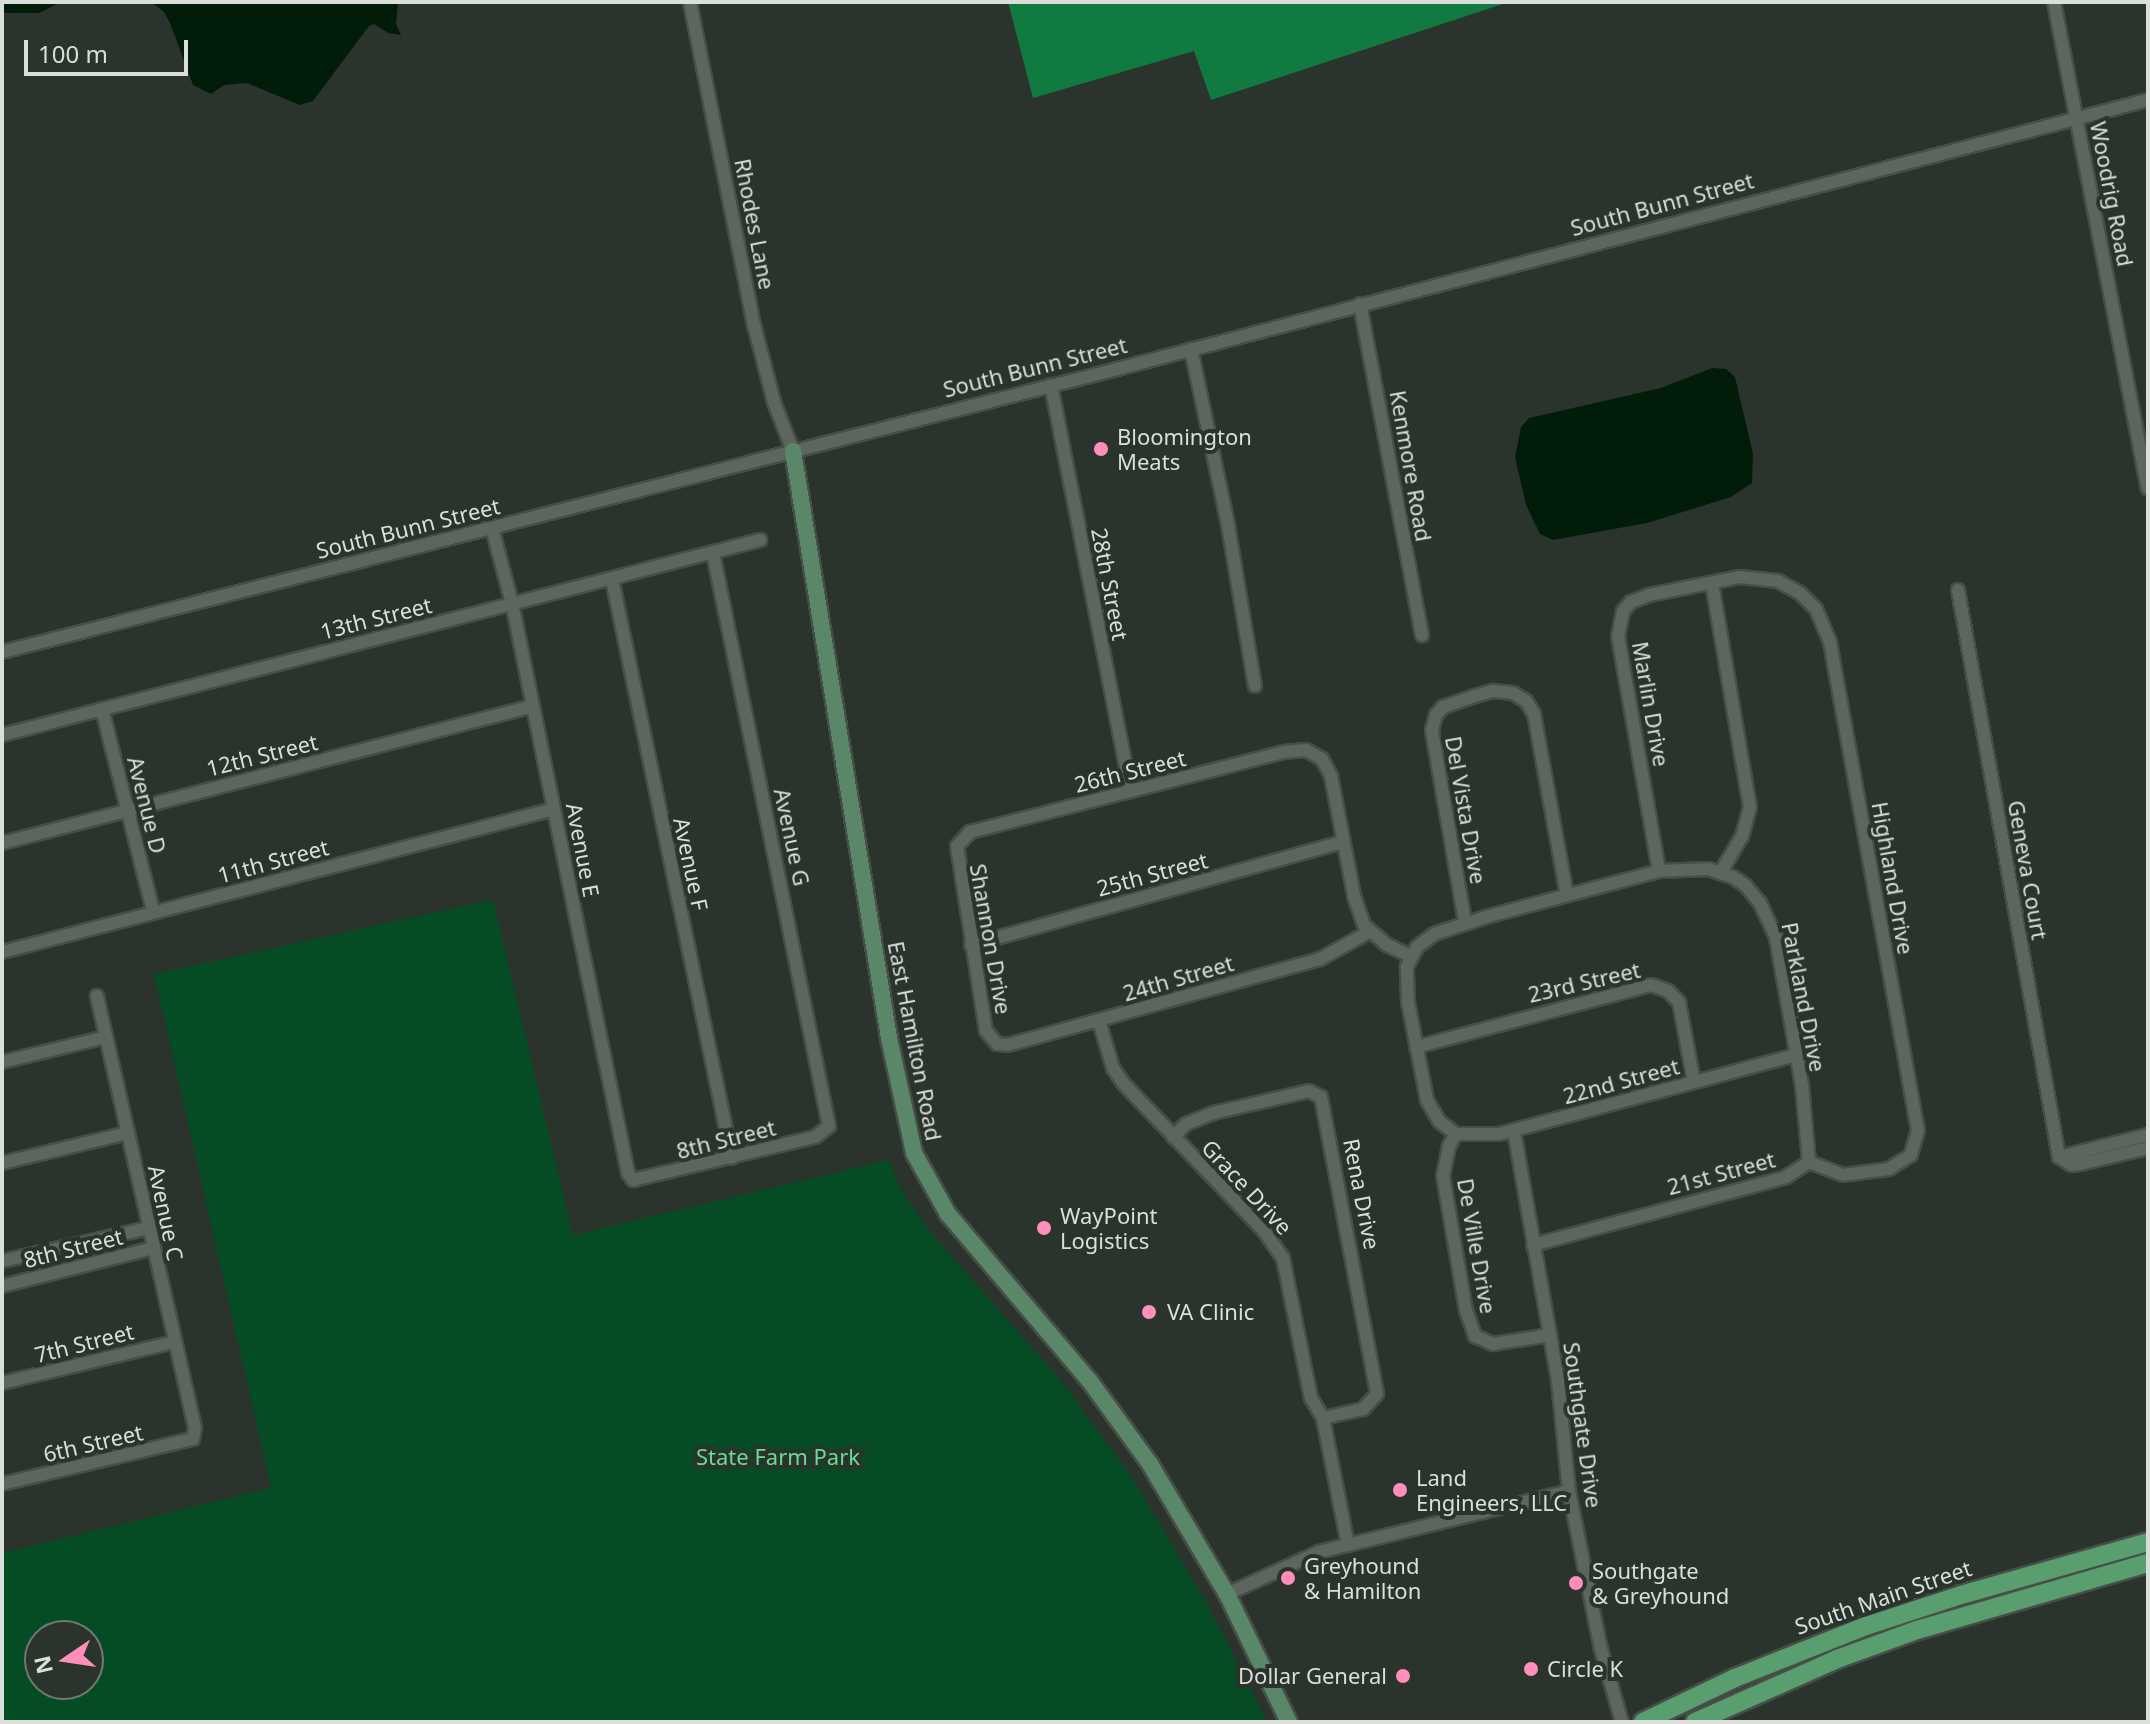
<!DOCTYPE html>
<style>
body{margin:0}
#map{position:relative;width:2150px;height:1724px;overflow:hidden;background:#2b332d;font-family:"Noto Sans",sans-serif}
div>[style]{position:absolute}
.green>*{inset:0;background:#054c25}
.forest>*{inset:0;background:#117a40}
.water>*{inset:0;background:#011d0a}
.roads{filter:drop-shadow(2px 0 #474e48) drop-shadow(-2px 0 #474e48) drop-shadow(0 2px #474e48) drop-shadow(0 -2px #474e48)}
.minor>*{height:12px;margin:-6px;padding:0 6px;transform-origin:6px;border-radius:6px;background:#5c655e}
.major>*{height:16px;margin:-8px;padding:0 8px;transform-origin:8px;border-radius:8px;background:#5a8768}
.highway>*{height:18px;margin:-9px;padding:0 9px;transform-origin:9px;border-radius:9px;background:#589e6e}
.dots>*{width:22px;height:22px;translate:-50% -50%;box-sizing:border-box;border:4px solid #2b332d;border-radius:50%}
span{translate:-50% -50%;white-space:nowrap;text-align:center;line-height:1.15;-webkit-text-stroke:8px #2b332d;paint-order:stroke}
.street-label{font-size:22px;color:#dadfdb}
.poi-label{font-size:22px;color:#dadfdb}
.left{translate:0 -50%;text-align:left}
.right{translate:-100% -50%;text-align:right}
.park-label{font-size:22px;color:#66df90}
.frame{position:absolute;inset:0;border:4px solid #dadfdb;pointer-events:none}
.north{position:absolute;left:24px;top:1620px;width:80px;height:80px;box-sizing:border-box;background:#2b332d;border:2px solid #717873;border-radius:50%;rotate:257deg;font-size:22px;font-weight:700;line-height:32px;text-align:center;color:#dadfdb}
.north::after{content:'';display:block;margin:auto;width:28px;height:36px;background:#ff8ebb;clip-path:polygon(50% 0,100% 100%,50% 72%,0 100%)}
.scale{position:absolute;left:24px;top:40px;width:164px;height:36px;box-sizing:border-box;border:4px solid #dadfdb;border-top:0;padding-left:10px;font-size:24px;line-height:28px;white-space:nowrap;color:#dadfdb;-webkit-text-stroke:6px #2b332d;paint-order:stroke}
</style>
<div id="map">
<div class="green">
<div style="clip-path:polygon(evenodd,493px 900px,573px 1235px,889px 1160px,900px 1188px,929px 1231px,1058px 1377px,1131px 1476px,1206px 1602px,1267px 1722px,2px 1722px,2px 1553px,271px 1488px,154px 974px,493px 900px,40px 1636px,88px 1636px,88px 1684px,40px 1684px,40px 1636px)"></div>
</div>
<div class="forest">
<div style="clip-path:polygon(1008px 2px,1509px 2px,1211px 100px,1194px 51px,1033px 98px)"></div>
</div>
<div class="water">
<div style="clip-path:polygon(2px 2px,61px 2px,39px 13px,2px 13px)"></div>
<div style="clip-path:polygon(151px 2px,398px 2px,396px 24px,401px 35px,388px 33px,374px 24px,369px 26px,313px 101px,300px 105px,247px 83px,224px 85px,211px 94px,193px 85px,170px 23px,164px 12px)"></div>
<div style="clip-path:polygon(1712px 368px,1726px 369px,1735px 377px,1753px 454px,1752px 483px,1731px 497px,1647px 523px,1553px 540px,1540px 534px,1526px 505px,1515px 457px,1521px 427px,1529px 418px,1661px 388px)"></div>
</div>
<div class="roads">
<div class="minor">
<div style="left:690px;top:2px;width:329px;rotate:78.8deg"></div>
<div style="left:754px;top:325px;width:80px;rotate:75.4deg"></div>
<div style="left:774px;top:402px;width:53px;rotate:68.8deg"></div>
<div style="left:2054px;top:2px;width:495px;rotate:79.1deg"></div>
<div style="left:1360px;top:304px;width:337px;rotate:79.4deg"></div>
<div style="left:1191px;top:349px;width:180px;rotate:78.1deg"></div>
<div style="left:1228px;top:525px;width:163px;rotate:80.5deg"></div>
<div style="left:1051px;top:385px;width:414px;rotate:78.9deg"></div>
<div style="left:492px;top:528px;width:78px;rotate:75.1deg"></div>
<div style="left:512px;top:603px;width:582px;rotate:78.5deg"></div>
<div style="left:628px;top:1173px;width:9px;rotate:54deg"></div>
<div style="left:633px;top:1180px;width:187px;rotate:-13.3deg"></div>
<div style="left:815px;top:1137px;width:18px;rotate:-38deg"></div>
<div style="left:829px;top:1126px;width:585px;rotate:-101.44deg"></div>
<div style="left:612px;top:579px;width:591px;rotate:78.29deg"></div>
<div style="left:1712px;top:583px;width:227px;rotate:80.4deg"></div>
<div style="left:1750px;top:807px;width:30px;rotate:105deg"></div>
<div style="left:1742px;top:836px;width:42px;rotate:120.3deg"></div>
<div style="left:1958px;top:590px;width:576px;rotate:79.9deg"></div>
<div style="left:2px;top:652px;width:1131px;rotate:-14.23deg"></div>
<div style="left:1098px;top:374px;width:1085px;rotate:-14.63deg"></div>
<div style="left:102px;top:709px;width:208px;rotate:75.8deg"></div>
<div style="left:2px;top:735px;width:783px;rotate:-14.43deg"></div>
<div style="left:2px;top:843px;width:548px;rotate:-14.47deg"></div>
<div style="left:1659px;top:871px;width:238px;rotate:-99.9deg"></div>
<div style="left:1618px;top:637px;width:26px;rotate:-79deg"></div>
<div style="left:1623px;top:611px;width:12px;rotate:-48deg"></div>
<div style="left:1631px;top:602px;width:19px;rotate:-21deg"></div>
<div style="left:1649px;top:595px;width:93px;rotate:-11.2deg"></div>
<div style="left:1740px;top:577px;width:38px;rotate:6deg"></div>
<div style="left:1778px;top:581px;width:25px;rotate:29deg"></div>
<div style="left:1800px;top:593px;width:23px;rotate:45deg"></div>
<div style="left:1816px;top:609px;width:36px;rotate:67deg"></div>
<div style="left:1830px;top:642px;width:496px;rotate:79.8deg"></div>
<div style="left:1918px;top:1130px;width:26px;rotate:106deg"></div>
<div style="left:1911px;top:1155px;width:26px;rotate:148deg"></div>
<div style="left:1889px;top:1169px;width:46px;rotate:172.6deg"></div>
<div style="left:1843px;top:1175px;width:36px;rotate:-159deg"></div>
<div style="left:1465px;top:922px;width:195px;rotate:-99.8deg"></div>
<div style="left:1432px;top:730px;width:16px;rotate:-75deg"></div>
<div style="left:1436px;top:715px;width:11px;rotate:-49deg"></div>
<div style="left:1443px;top:707px;width:34px;rotate:-19deg"></div>
<div style="left:1475px;top:696px;width:19px;rotate:-16deg"></div>
<div style="left:1493px;top:691px;width:20px;rotate:6deg"></div>
<div style="left:1513px;top:693px;width:15px;rotate:32deg"></div>
<div style="left:1526px;top:701px;width:15px;rotate:58deg"></div>
<div style="left:1534px;top:714px;width:184px;rotate:79.7deg"></div>
<div style="left:1369px;top:932px;width:56px;rotate:151.1deg"></div>
<div style="left:1320px;top:959px;width:324px;rotate:164.6deg"></div>
<div style="left:1008px;top:1045px;width:11px;rotate:-175deg"></div>
<div style="left:997px;top:1044px;width:17px;rotate:-130deg"></div>
<div style="left:986px;top:1031px;width:187px;rotate:-98.9deg"></div>
<div style="left:957px;top:846px;width:19px;rotate:-47deg"></div>
<div style="left:970px;top:832px;width:323px;rotate:-14.3deg"></div>
<div style="left:1283px;top:752px;width:23px;rotate:-5deg"></div>
<div style="left:1306px;top:750px;width:18px;rotate:29deg"></div>
<div style="left:1322px;top:759px;width:19px;rotate:62deg"></div>
<div style="left:1331px;top:776px;width:122px;rotate:79.1deg"></div>
<div style="left:1354px;top:896px;width:31px;rotate:71deg"></div>
<div style="left:1364px;top:925px;width:30px;rotate:41deg"></div>
<div style="left:1387px;top:945px;width:26px;rotate:25deg"></div>
<div style="left:971px;top:945px;width:386px;rotate:-15.5deg"></div>
<div style="left:2px;top:952px;width:570px;rotate:-14.52deg"></div>
<div style="left:1099px;top:1021px;width:49px;rotate:73.4deg"></div>
<div style="left:1113px;top:1068px;width:18px;rotate:56deg"></div>
<div style="left:1123px;top:1083px;width:204px;rotate:46.4deg"></div>
<div style="left:1264px;top:1231px;width:33px;rotate:55deg"></div>
<div style="left:1283px;top:1258px;width:143px;rotate:78.7deg"></div>
<div style="left:1311px;top:1398px;width:23px;rotate:59deg"></div>
<div style="left:1323px;top:1418px;width:129px;rotate:78.9deg"></div>
<div style="left:1416px;top:1047px;width:243px;rotate:-14.8deg"></div>
<div style="left:1651px;top:985px;width:18px;rotate:19deg"></div>
<div style="left:1668px;top:991px;width:16px;rotate:45deg"></div>
<div style="left:1679px;top:1002px;width:81px;rotate:79.4deg"></div>
<div style="left:1796px;top:1055px;width:307px;rotate:165.1deg"></div>
<div style="left:1499px;top:1134px;width:43px;rotate:180deg"></div>
<div style="left:1456px;top:1134px;width:21px;rotate:-143deg"></div>
<div style="left:1439px;top:1121px;width:24px;rotate:-120deg"></div>
<div style="left:1427px;top:1100px;width:100px;rotate:-101deg"></div>
<div style="left:1408px;top:1002px;width:36px;rotate:-92deg"></div>
<div style="left:1407px;top:966px;width:21px;rotate:-62deg"></div>
<div style="left:1417px;top:947px;width:21px;rotate:-37deg"></div>
<div style="left:1434px;top:934px;width:58px;rotate:-18.1deg"></div>
<div style="left:1489px;top:916px;width:176px;rotate:-14.8deg"></div>
<div style="left:1659px;top:871px;width:49px;rotate:-2.3deg"></div>
<div style="left:1708px;top:869px;width:26px;rotate:18deg"></div>
<div style="left:1733px;top:877px;width:14px;rotate:34deg"></div>
<div style="left:1745px;top:885px;width:23px;rotate:50deg"></div>
<div style="left:1760px;top:903px;width:38px;rotate:65deg"></div>
<div style="left:1776px;top:938px;width:149px;rotate:80deg"></div>
<div style="left:1802px;top:1085px;width:77px;rotate:84.8deg"></div>
<div style="left:2px;top:1062px;width:107px;rotate:-13.5deg"></div>
<div style="left:1514px;top:1131px;width:254px;rotate:80deg"></div>
<div style="left:1558px;top:1381px;width:111px;rotate:84.3deg"></div>
<div style="left:1569px;top:1491px;width:161px;rotate:78.6deg"></div>
<div style="left:1601px;top:1649px;width:76px;rotate:74deg"></div>
<div style="left:1456px;top:1134px;width:14px;rotate:120deg"></div>
<div style="left:1449px;top:1146px;width:31px;rotate:101deg"></div>
<div style="left:1443px;top:1176px;width:136px;rotate:80.3deg"></div>
<div style="left:1466px;top:1310px;width:28px;rotate:71deg"></div>
<div style="left:1475px;top:1336px;width:20px;rotate:24deg"></div>
<div style="left:1493px;top:1344px;width:58px;rotate:-9deg"></div>
<div style="left:1173px;top:1137px;width:18px;rotate:-45deg"></div>
<div style="left:1186px;top:1124px;width:29px;rotate:-22deg"></div>
<div style="left:1213px;top:1113px;width:98px;rotate:-12.9deg"></div>
<div style="left:1309px;top:1091px;width:13px;rotate:27deg"></div>
<div style="left:1321px;top:1097px;width:302px;rotate:79.3deg"></div>
<div style="left:1377px;top:1394px;width:21px;rotate:133deg"></div>
<div style="left:1363px;top:1409px;width:41px;rotate:167.3deg"></div>
<div style="left:2059px;top:1157px;width:15px;rotate:32deg"></div>
<div style="left:2072px;top:1165px;width:8px;rotate:-7deg"></div>
<div style="left:2080px;top:1164px;width:70px;rotate:-13.2deg"></div>
<div style="left:2059px;top:1157px;width:92px;rotate:-13.9deg"></div>
<div style="left:2px;top:1163px;width:130px;rotate:-13.4deg"></div>
<div style="left:1533px;top:1245px;width:262px;rotate:-15deg"></div>
<div style="left:1786px;top:1177px;width:27px;rotate:-33deg"></div>
<div style="left:2px;top:1261px;width:150px;rotate:-12.7deg"></div>
<div style="left:2px;top:1286px;width:156px;rotate:-14.1deg"></div>
<div style="left:2px;top:1383px;width:177px;rotate:-13.4deg"></div>
<div style="left:2px;top:1484px;width:196px;rotate:-13.3deg"></div>
<div style="left:193px;top:1439px;width:11px;rotate:-80deg"></div>
<div style="left:195px;top:1428px;width:443px;rotate:-102.8deg"></div>
<div style="left:1227px;top:1594px;width:101px;rotate:-24.5deg"></div>
<div style="left:1319px;top:1552px;width:257px;rotate:-13.7deg"></div>
</div>
<div class="major">
<div style="left:793px;top:451px;width:595px;rotate:80.71deg"></div>
<div style="left:889px;top:1038px;width:118px;rotate:77.7deg"></div>
<div style="left:914px;top:1153px;width:70px;rotate:60.9deg"></div>
<div style="left:948px;top:1214px;width:218px;rotate:49.7deg"></div>
<div style="left:1089px;top:1380px;width:104px;rotate:54deg"></div>
<div style="left:1150px;top:1464px;width:151px;rotate:59.4deg"></div>
<div style="left:1227px;top:1594px;width:142px;rotate:64.2deg"></div>
</div>
<div class="highway">
<div style="left:1643px;top:1722px;width:102px;rotate:-25.6deg"></div>
<div style="left:1735px;top:1678px;width:141px;rotate:-21.7deg"></div>
<div style="left:1866px;top:1626px;width:100px;rotate:-18.1deg"></div>
<div style="left:1961px;top:1595px;width:194px;rotate:-15.8deg"></div>
<div style="left:1695px;top:1722px;width:155px;rotate:-23.9deg"></div>
<div style="left:1837px;top:1659px;width:85px;rotate:-19.9deg"></div>
<div style="left:1917px;top:1630px;width:241px;rotate:-16.2deg"></div>
</div>
</div>
<div class="dots">
<div style="left:1101px;top:449px;background:#ff8ebb"></div>
<div style="left:1044px;top:1228px;background:#ff8ebb"></div>
<div style="left:1149px;top:1312px;background:#ff8ebb"></div>
<div style="left:1400px;top:1490px;background:#ff8ebb"></div>
<div style="left:1288px;top:1578px;background:#ff8ebb"></div>
<div style="left:1576px;top:1583px;background:#ff8ebb"></div>
<div style="left:1531px;top:1669px;background:#ff8ebb"></div>
<div style="left:1403px;top:1676px;background:#ff8ebb"></div>
</div>
<div class="street-label">
<span style="left:2112px;top:194px;rotate:79deg">Woodrig Road</span>
<span style="left:1662px;top:204px;rotate:-15deg">South Bunn Street</span>
<span style="left:755px;top:224px;rotate:79deg">Rhodes Lane</span>
<span style="left:1035px;top:367px;rotate:-14deg">South Bunn Street</span>
<span style="left:1411px;top:466px;rotate:80deg">Kenmore Road</span>
<span style="left:408px;top:528px;rotate:-14deg">South Bunn Street</span>
<span style="left:1110px;top:584px;rotate:79deg">28th Street</span>
<span style="left:376px;top:618px;rotate:-14deg">13th Street</span>
<span style="left:1651px;top:704px;rotate:80deg">Marlin Drive</span>
<span style="left:262px;top:755px;rotate:-14deg">12th Street</span>
<span style="left:1130px;top:771px;rotate:-14deg">26th Street</span>
<span style="left:147px;top:805px;rotate:76deg">Avenue D</span>
<span style="left:1466px;top:810px;rotate:80deg">Del Vista Drive</span>
<span style="left:792px;top:837px;rotate:78deg">Avenue G</span>
<span style="left:583px;top:850px;rotate:79deg">Avenue E</span>
<span style="left:273px;top:861px;rotate:-15deg">11th Street</span>
<span style="left:691px;top:864px;rotate:78deg">Avenue F</span>
<span style="left:2028px;top:870px;rotate:80deg">Geneva Court</span>
<span style="left:1152px;top:874px;rotate:-15deg">25th Street</span>
<span style="left:1893px;top:878px;rotate:80deg">Highland Drive</span>
<span style="left:991px;top:939px;rotate:80deg">Shannon Drive</span>
<span style="left:1178px;top:978px;rotate:-16deg">24th Street</span>
<span style="left:1584px;top:982px;rotate:-13deg">23rd Street</span>
<span style="left:1804px;top:997px;rotate:79deg">Parkland Drive</span>
<span style="left:915px;top:1041px;rotate:79deg">East Hamilton Road</span>
<span style="left:1621px;top:1081px;rotate:-15deg">22nd Street</span>
<span style="left:726px;top:1139px;rotate:-14deg">8th Street</span>
<span style="left:1721px;top:1173px;rotate:-15deg">21st Street</span>
<span style="left:1247px;top:1187px;rotate:47deg">Grace Drive</span>
<span style="left:1362px;top:1194px;rotate:79deg">Rena Drive</span>
<span style="left:166px;top:1213px;rotate:78deg">Avenue C</span>
<span style="left:1477px;top:1246px;rotate:80deg">De Ville Drive</span>
<span style="left:73px;top:1248px;rotate:-14deg">8th Street</span>
<span style="left:84px;top:1343px;rotate:-14deg">7th Street</span>
<span style="left:1583px;top:1425px;rotate:82deg">Southgate Drive</span>
<span style="left:93px;top:1443px;rotate:-13deg">6th Street</span>
<span style="left:1883px;top:1597px;rotate:-19deg">South Main Street</span>
</div>
<div class="poi-label">
<span class="left" style="left:1117px;top:449px">Bloomington<br>Meats</span>
<span class="left" style="left:1060px;top:1228px">WayPoint<br>Logistics</span>
<span class="left" style="left:1167px;top:1312px">VA Clinic</span>
<span class="left" style="left:1416px;top:1490px">Land<br>Engineers, LLC</span>
<span class="left" style="left:1304px;top:1578px">Greyhound<br>&amp; Hamilton</span>
<span class="left" style="left:1592px;top:1583px">Southgate<br>&amp; Greyhound</span>
<span class="left" style="left:1547px;top:1669px">Circle K</span>
<span class="right" style="left:1387px;top:1676px">Dollar General</span>
</div>
<div class="park-label">
<span style="left:778px;top:1457px">State Farm Park</span>
</div>
<div class="frame"></div>
<div class="north">N</div>
<div class="scale">100 m</div>
</div>
